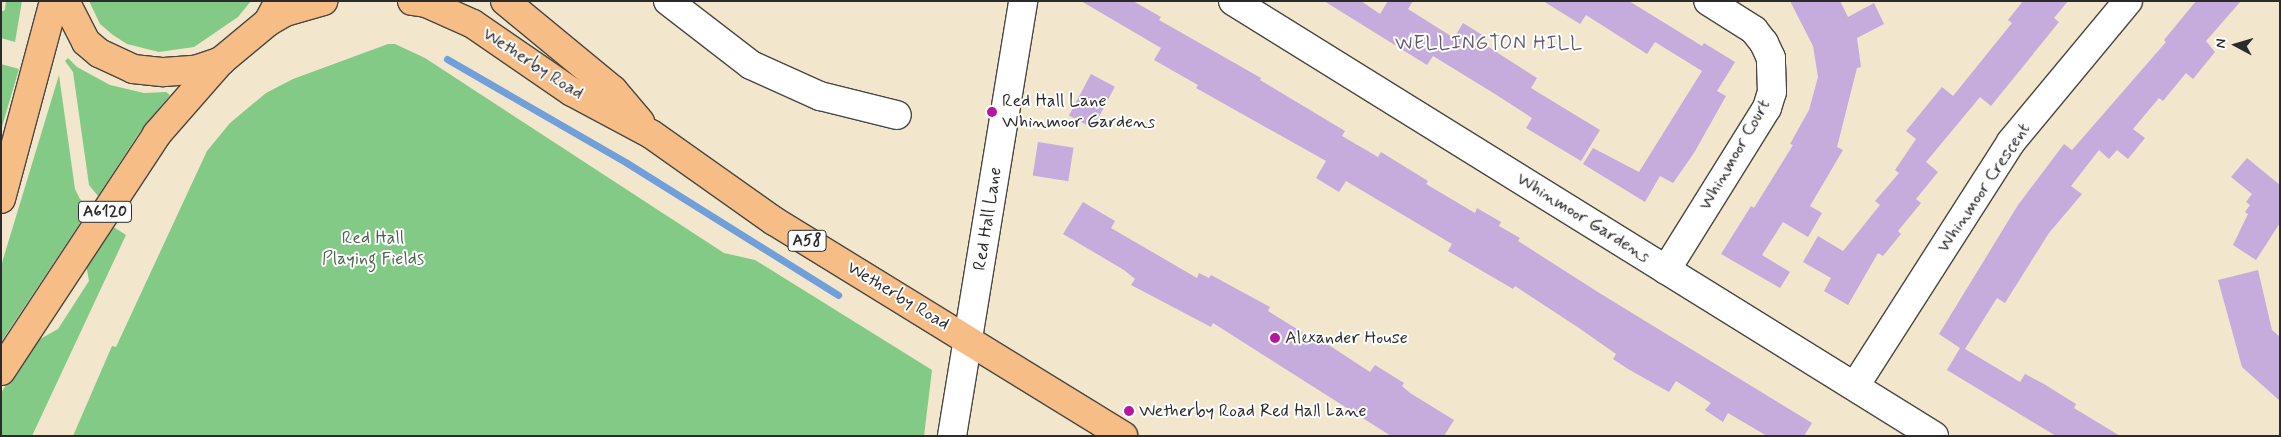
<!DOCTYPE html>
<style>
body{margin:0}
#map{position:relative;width:2281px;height:437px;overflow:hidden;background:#f2e6cd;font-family:Mynerve,sans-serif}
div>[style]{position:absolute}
.green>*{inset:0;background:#82ca86}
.stream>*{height:7px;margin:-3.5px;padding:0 3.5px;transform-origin:3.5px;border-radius:3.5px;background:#709fd9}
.building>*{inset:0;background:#c6abdd;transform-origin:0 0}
.roads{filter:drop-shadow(1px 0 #494743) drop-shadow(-1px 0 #494743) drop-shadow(0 1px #494743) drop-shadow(0 -1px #494743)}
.minor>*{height:28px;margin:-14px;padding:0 14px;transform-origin:14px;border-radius:14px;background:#fff}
.major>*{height:28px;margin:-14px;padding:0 14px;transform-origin:14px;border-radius:14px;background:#f6be86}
.highway>*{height:28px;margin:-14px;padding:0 14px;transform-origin:14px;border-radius:14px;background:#f6be86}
.dots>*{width:14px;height:14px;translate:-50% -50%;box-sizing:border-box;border:2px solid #fff;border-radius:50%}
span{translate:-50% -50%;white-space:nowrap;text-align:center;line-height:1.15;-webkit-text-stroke:4px #fff;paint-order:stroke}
.shield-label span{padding:1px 4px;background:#fff;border:1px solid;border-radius:4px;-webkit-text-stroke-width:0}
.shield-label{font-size:16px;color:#2b2b2b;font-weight:700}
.street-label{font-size:18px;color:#2b2b2b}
.poi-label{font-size:18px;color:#2b2b2b}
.left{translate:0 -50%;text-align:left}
.park-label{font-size:18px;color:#49634b}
.neighbourhood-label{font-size:19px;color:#615869;letter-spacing:1px}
.frame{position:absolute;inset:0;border:2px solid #2b2b2b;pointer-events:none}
.north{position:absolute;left:2211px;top:20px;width:50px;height:50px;-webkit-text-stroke:4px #fff;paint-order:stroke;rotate:276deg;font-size:14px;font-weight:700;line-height:20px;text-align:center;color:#2b2b2b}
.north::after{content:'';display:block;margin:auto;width:18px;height:22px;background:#2b2b2b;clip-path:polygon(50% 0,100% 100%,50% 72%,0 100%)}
</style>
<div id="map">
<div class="green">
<div style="clip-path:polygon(6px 1px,22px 1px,15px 42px,1px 38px,1px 12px,5px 10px)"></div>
<div style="clip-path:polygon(89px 1px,251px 1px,238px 17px,194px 47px,159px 52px,127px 44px,113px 35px,100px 24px)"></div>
<div style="clip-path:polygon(388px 44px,395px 44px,425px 58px,724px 253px,755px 260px,932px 370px,924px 436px,73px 436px,112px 346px,116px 347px,207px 151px,230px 123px,266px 93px,293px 79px)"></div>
<div style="clip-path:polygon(68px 58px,77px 67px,110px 85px,144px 93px,166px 92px,170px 95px,139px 133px,98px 196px,89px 185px,73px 72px,65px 61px)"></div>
<div style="clip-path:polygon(1px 64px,19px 69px,1px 130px)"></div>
<div style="clip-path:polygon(59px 75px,75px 189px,80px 199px,90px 208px,1px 342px,1px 266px)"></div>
<div style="clip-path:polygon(112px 226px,126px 235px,32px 436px,1px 436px,1px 393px,33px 343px,58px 329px,89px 281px,86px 264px)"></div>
</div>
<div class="stream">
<div style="left:447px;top:59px;width:208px;rotate:30deg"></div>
<div style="left:627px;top:163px;width:249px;rotate:32deg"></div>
</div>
<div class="building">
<div style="clip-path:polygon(1081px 1px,1133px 1px,1161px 17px,1159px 20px,1261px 78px,1260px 80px,1345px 131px,1342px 136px,1378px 157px,1381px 152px,1428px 181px,1426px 184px,1475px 213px,1477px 208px,1501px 222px,1499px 226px,1520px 238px,1518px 241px,1601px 294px,1812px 423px,1804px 436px,1767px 436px,1728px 413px,1723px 422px,1705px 410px,1711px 403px,1676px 381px,1669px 392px,1628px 369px,1613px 359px,1616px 354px,1579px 328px,1515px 286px,1513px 289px,1448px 251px,1452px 244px,1346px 181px,1339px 192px,1316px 178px,1326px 161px,1196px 88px,1198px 85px,1154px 60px,1161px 48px)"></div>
<div style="clip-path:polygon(1324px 1px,1361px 1px,1380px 14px,1388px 1px,1413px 1px,1408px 9px,1454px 38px,1463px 23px,1487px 38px,1484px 44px,1537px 78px,1531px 88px,1600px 130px,1581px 161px,1526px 128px,1532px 118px,1495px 94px,1433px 56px,1427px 65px)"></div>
<div style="clip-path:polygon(1543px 1px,1629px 1px,1702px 46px,1704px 43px,1735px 62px,1717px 91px,1726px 96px,1694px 153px,1673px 183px,1660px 176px,1645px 202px,1583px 164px,1593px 148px,1639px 172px,1702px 71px,1655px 42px,1647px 54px,1586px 15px,1580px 24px)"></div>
<div style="clip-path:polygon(1790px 1px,1840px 1px,1848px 17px,1874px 3px,1884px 24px,1857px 38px,1861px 67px,1857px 68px,1837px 147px,1843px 150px,1810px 206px,1822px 213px,1808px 237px,1783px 222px,1762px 255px,1790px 272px,1780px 288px,1721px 254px,1751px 206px,1754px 208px,1793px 145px,1790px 144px,1809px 110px,1818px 77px,1813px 46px)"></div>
<div style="clip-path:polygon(2023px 1px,2068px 1px,2054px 18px,2059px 22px,1991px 106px,1980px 97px,1926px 162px,1938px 172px,1916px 199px,1921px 203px,1898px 231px,1901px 234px,1883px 256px,1878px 253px,1848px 305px,1824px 291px,1831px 278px,1803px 262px,1818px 236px,1843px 251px,1880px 205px,1875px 201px,1899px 173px,1895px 170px,1916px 139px,1906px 131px,1942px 87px,1953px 96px,2012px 23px,2008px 20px)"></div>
<div style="clip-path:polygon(2196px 1px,2241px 1px,2206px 41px,2215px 52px,2193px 79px,2186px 73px,2163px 101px,2159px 98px,2133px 129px,2145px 138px,2128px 159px,2117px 150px,2109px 159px,2099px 150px,2071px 186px,2082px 194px,2049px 233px,2005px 303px,1997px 298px,1965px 349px,2020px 382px,2025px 374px,2044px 384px,2076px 404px,2074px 408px,2120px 436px,2056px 436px,1947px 370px,1960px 348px,1939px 334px,2018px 205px,2064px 144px,2072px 150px,2166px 42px,2164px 40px)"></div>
<div style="left:1091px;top:74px;width:27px;height:47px;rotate:28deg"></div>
<div style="left:1038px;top:142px;width:36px;height:34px;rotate:9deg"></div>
<div style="clip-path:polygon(2247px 158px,2280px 185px,2280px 223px,2256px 260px,2233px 245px,2248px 214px,2245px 212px,2250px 205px,2246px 202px,2252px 194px,2231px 177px)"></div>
<div style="clip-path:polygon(1083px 202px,1115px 221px,1111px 228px,1197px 278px,1199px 273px,1209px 278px,1211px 275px,1270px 307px,1268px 311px,1313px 339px,1315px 336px,1370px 372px,1375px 365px,1404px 383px,1402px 386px,1410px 393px,1454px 420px,1444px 436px,1391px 436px,1213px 323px,1211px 327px,1131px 285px,1135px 279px,1124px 270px,1063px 234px)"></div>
<div style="clip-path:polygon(2258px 270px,2272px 330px,2280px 337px,2280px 401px,2242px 367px,2218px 280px)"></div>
</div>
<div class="roads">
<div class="minor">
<div style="left:668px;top:1px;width:105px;rotate:37.6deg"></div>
<div style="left:751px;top:65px;width:76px;rotate:24.2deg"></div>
<div style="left:820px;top:96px;width:79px;rotate:13.9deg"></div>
<div style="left:1233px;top:1px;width:825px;rotate:31.82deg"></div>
<div style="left:1666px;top:270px;width:191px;rotate:-58.1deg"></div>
<div style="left:1767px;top:108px;width:17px;rotate:-73deg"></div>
<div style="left:1772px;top:92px;width:34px;rotate:-92deg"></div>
<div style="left:1771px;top:58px;width:17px;rotate:-115deg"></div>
<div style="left:1764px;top:43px;width:16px;rotate:-128deg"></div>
<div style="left:1754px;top:30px;width:54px;rotate:-147.8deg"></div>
<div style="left:1855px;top:386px;width:290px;rotate:-57.4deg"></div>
<div style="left:2011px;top:142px;width:183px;rotate:-50.3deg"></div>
<div style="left:952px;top:436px;width:441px;rotate:-80.7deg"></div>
</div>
<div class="major">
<div style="left:412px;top:1px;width:14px;rotate:8deg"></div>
<div style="left:426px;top:3px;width:51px;rotate:24.1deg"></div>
<div style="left:473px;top:24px;width:120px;rotate:34.5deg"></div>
<div style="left:572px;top:92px;width:89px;rotate:28deg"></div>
<div style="left:651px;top:134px;width:151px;rotate:35.3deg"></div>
<div style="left:774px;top:221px;width:410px;rotate:31.6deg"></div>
<div style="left:505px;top:1px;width:140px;rotate:39.5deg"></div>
<div style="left:613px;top:90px;width:42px;rotate:49.8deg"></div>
<div style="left:268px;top:22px;width:20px;rotate:-30deg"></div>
<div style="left:285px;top:12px;width:40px;rotate:-16deg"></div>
</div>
<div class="highway">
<div style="left:65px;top:1px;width:46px;rotate:62.9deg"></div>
<div style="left:86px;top:42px;width:17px;rotate:40deg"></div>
<div style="left:99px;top:53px;width:38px;rotate:25deg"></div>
<div style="left:133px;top:69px;width:31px;rotate:6deg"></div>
<div style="left:164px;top:72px;width:31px;rotate:-4deg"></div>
<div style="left:195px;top:70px;width:28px;rotate:-19deg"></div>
<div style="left:221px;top:61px;width:61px;rotate:-39.7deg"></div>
<div style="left:268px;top:22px;width:24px;rotate:-62deg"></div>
<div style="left:1px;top:199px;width:205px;rotate:-75deg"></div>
<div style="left:1px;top:371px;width:284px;rotate:-56.6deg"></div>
<div style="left:157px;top:134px;width:97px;rotate:-48.8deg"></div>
</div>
</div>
<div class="dots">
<div style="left:992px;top:112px;background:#b5179e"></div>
<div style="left:1275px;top:338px;background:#b5179e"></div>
<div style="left:1129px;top:411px;background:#b5179e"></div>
</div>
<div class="shield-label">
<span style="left:105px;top:212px">A6120</span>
<span style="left:807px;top:241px">A58</span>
</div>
<div class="street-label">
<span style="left:533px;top:64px;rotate:33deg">Wetherby Road</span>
<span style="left:1735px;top:155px;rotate:-60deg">Whinmoor Court</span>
<span style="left:1984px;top:188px;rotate:-56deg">Whinmoor Crescent</span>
<span style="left:1583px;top:218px;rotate:32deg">Whinmoor Gardens</span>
<span style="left:988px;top:219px;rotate:-81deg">Red Hall Lane</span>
<span style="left:898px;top:296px;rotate:31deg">Wetherby Road</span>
</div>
<div class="poi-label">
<span class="left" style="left:1002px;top:112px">Red Hall Lane<br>Whinmoor Gardens</span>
<span class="left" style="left:1285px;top:338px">Alexander House</span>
<span class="left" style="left:1139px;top:411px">Wetherby Road Red Hall Lane</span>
</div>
<div class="park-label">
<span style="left:373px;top:249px">Red Hall<br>Playing Fields</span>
</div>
<div class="neighbourhood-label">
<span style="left:1489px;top:44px">WELLINGTON HILL</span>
</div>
<div class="frame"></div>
<div class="north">N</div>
</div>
